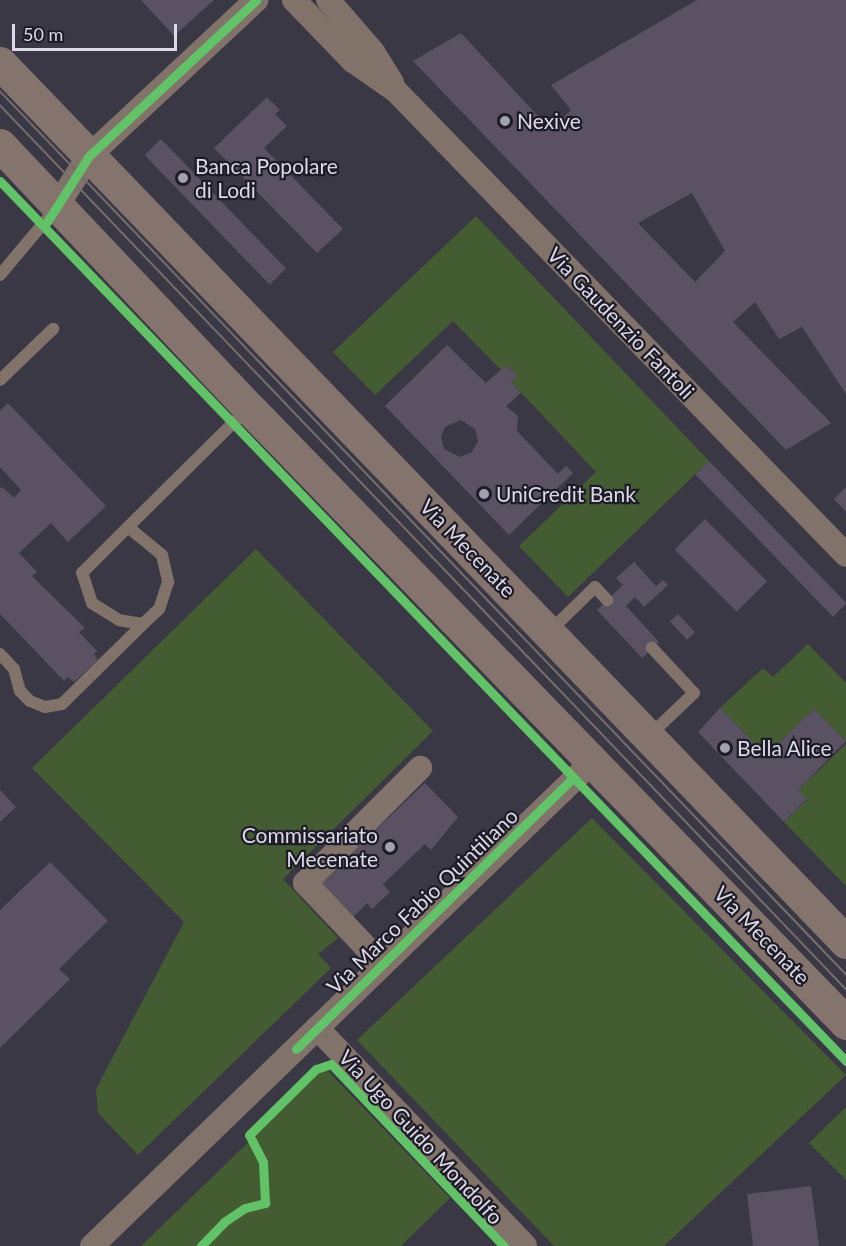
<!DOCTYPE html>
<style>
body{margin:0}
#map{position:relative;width:846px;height:1246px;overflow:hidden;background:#3a3844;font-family:Lato,sans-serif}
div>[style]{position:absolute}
.green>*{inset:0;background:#435c32}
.building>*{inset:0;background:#5a5163;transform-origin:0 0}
.service>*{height:12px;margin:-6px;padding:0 6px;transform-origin:6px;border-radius:6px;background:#81726a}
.minor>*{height:24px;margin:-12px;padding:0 12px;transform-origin:12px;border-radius:12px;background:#81726a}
.secondary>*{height:33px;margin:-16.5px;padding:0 16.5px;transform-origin:16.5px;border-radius:16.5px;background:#85746e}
.tram>*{height:1.5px;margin:-0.75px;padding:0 0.75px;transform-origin:0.75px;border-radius:0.75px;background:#766e6e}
.cycleway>*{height:9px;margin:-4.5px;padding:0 4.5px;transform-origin:4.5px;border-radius:4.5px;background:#61c268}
.dots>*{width:16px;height:16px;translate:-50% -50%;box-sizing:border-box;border:3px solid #1e1c27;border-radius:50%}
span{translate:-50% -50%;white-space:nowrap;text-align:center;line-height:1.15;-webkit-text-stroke:4.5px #1e1c27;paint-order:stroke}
.poi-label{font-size:21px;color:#dcd9e9}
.left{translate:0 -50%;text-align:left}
.right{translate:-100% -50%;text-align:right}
.street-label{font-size:21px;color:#dcd9e9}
.scale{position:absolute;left:12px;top:24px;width:165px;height:27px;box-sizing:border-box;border:3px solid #dcd9e9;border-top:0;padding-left:8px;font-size:18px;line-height:21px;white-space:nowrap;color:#dcd9e9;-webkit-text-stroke:4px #1e1c27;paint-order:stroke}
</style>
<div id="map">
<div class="green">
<div style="clip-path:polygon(476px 216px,709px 461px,568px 597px,519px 546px,596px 472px,511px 382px,517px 376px,506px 365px,501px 370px,453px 321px,375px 395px,333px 352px)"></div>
<div style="clip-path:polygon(256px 549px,433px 731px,283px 879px,338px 938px,318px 954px,331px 968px,138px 1155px,98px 1113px,96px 1089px,184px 922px,32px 768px)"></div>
<div style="clip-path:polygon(808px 644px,846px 683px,846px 741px,814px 709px,766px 755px,720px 708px,763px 668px,773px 677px)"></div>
<div style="clip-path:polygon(846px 744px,846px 886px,784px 822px,807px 800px,798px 790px)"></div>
<div style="clip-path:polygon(592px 818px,846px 1075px,664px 1246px,554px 1246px,357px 1040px)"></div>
<div style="clip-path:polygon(325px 1068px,450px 1198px,401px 1246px,141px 1246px)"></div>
<div style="clip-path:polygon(846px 1107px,846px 1180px,809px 1143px)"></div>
</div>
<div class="building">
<div style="clip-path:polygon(141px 0,214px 0,174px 36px)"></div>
<div style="clip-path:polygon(evenodd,697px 0,846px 0,846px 394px,802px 327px,779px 339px,755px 302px,733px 322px,831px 423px,786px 450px,413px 61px,461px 33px,551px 130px,571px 110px,551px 85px,697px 0,692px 193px,725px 251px,695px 282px,638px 223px,692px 193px)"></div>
<div style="clip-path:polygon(267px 97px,280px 110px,275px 114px,287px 126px,264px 148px,343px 229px,317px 253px,214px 148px)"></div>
<div style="left:161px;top:139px;width:180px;height:23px;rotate:46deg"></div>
<div style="clip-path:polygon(evenodd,447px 345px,486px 383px,506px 365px,517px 376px,511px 382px,521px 393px,506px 406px,518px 416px,517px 431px,558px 474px,566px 466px,573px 473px,509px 535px,385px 406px,447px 345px,461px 420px,475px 429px,478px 441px,472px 452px,460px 457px,444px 449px,441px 437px,445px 427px,461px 420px)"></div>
<div style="clip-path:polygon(8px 403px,106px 506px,68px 542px,51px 523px,19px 553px,37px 572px,32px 576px,85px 628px,79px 632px,97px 651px,94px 654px,98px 660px,74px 682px,68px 677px,64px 681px,0 614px,0 489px,2px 487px,14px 498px,21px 490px,0 467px,0 411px)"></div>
<div style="left:709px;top:461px;width:198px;height:19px;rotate:46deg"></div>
<div style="clip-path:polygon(846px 487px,846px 512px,834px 499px)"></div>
<div style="left:705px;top:519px;width:88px;height:43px;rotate:45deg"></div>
<div style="clip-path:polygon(634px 562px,656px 586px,663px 580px,668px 585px,644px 607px,635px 597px,626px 606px,659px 642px,642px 658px,597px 610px,623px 585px,616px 578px)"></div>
<div style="left:678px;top:614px;width:25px;height:11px;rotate:47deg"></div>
<div style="clip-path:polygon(720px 708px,766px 755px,814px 709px,846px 741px,798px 790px,807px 799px,784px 822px,698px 732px)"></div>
<div style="clip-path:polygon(425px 783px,458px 817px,431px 850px,425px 844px,383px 884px,390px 892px,372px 909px,367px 903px,352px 918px,319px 884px)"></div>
<div style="clip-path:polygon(0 790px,16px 807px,0 822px)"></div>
<div style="clip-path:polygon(50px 862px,108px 921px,59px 969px,70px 979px,0 1048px,0 910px)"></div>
<div style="clip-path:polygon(811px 1186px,819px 1246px,753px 1246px,747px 1194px)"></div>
</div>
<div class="service">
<div style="left:0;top:275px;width:89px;rotate:-50deg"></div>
<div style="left:0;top:380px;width:74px;rotate:-43.9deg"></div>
<div style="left:128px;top:527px;width:44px;rotate:39.5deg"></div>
<div style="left:162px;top:555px;width:28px;rotate:77deg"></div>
<div style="left:168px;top:582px;width:28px;rotate:108deg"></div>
<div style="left:159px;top:609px;width:22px;rotate:137deg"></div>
<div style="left:143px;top:624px;width:24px;rotate:-171deg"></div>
<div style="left:119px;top:620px;width:32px;rotate:-148deg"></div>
<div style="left:92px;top:603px;width:32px;rotate:-108deg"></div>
<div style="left:82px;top:573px;width:65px;rotate:-45deg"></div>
<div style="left:128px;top:527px;width:145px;rotate:-44.7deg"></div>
<div style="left:231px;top:425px;width:23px;rotate:-40deg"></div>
<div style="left:550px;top:631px;width:63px;rotate:-44.4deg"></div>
<div style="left:595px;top:587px;width:18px;rotate:47deg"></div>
<div style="left:0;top:654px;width:21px;rotate:47deg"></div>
<div style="left:14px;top:669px;width:23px;rotate:75deg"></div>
<div style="left:20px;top:691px;width:14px;rotate:45deg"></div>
<div style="left:30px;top:701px;width:16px;rotate:22deg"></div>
<div style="left:45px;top:707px;width:17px;rotate:-10deg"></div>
<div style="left:62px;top:704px;width:114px;rotate:-44.6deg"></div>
<div style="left:650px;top:735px;width:61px;rotate:-43.7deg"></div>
<div style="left:694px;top:693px;width:62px;rotate:-133deg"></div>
</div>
<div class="minor">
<div style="left:294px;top:0;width:85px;rotate:46deg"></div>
<div style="left:353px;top:61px;width:52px;rotate:34.9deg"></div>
<div style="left:396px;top:91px;width:646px;rotate:45.88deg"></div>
<div style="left:328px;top:0;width:69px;rotate:49.1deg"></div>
<div style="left:373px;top:52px;width:36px;rotate:58deg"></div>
<div style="left:57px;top:206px;width:59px;rotate:-57.4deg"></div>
<div style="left:89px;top:156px;width:229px;rotate:-43deg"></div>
<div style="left:382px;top:964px;width:112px;rotate:-133.5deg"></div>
<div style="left:305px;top:883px;width:163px;rotate:-45deg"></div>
<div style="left:317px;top:1028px;width:301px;rotate:46.3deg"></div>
<div style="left:92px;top:1246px;width:699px;rotate:-44.07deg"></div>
</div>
<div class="secondary">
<div style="left:0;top:63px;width:1220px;rotate:46.1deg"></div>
<div style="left:0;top:145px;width:364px;rotate:46.6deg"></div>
<div style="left:250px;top:409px;width:856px;rotate:45.85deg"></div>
</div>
<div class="tram">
<div style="left:0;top:91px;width:1223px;rotate:46.23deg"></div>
<div style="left:0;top:105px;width:1224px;rotate:46.26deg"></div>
</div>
<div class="cycleway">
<div style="left:0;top:181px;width:1221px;rotate:46.13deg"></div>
<div style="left:45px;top:225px;width:82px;rotate:-57.5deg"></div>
<div style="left:89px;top:156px;width:229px;rotate:-43deg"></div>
<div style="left:296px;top:1049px;width:386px;rotate:-44.4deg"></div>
<div style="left:201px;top:1246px;width:33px;rotate:-46deg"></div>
<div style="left:224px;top:1222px;width:25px;rotate:-34deg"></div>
<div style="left:245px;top:1208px;width:21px;rotate:-14deg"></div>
<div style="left:265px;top:1203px;width:41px;rotate:-92.8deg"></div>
<div style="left:263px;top:1162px;width:30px;rotate:-117deg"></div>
<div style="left:249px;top:1135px;width:94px;rotate:-44.6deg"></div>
<div style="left:316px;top:1069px;width:16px;rotate:-18deg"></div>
<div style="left:331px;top:1064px;width:251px;rotate:46.5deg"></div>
</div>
<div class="dots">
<div style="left:505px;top:121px;background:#a3a1af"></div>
<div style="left:183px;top:178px;background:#a3a1af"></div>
<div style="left:484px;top:494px;background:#a3a1af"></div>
<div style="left:725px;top:748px;background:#a3a1af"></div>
<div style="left:390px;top:847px;background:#a3a1af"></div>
</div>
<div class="poi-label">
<span class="left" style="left:517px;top:121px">Nexive</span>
<span class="left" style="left:195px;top:178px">Banca Popolare<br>di Lodi</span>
<span class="left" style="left:496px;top:494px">UniCredit Bank</span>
<span class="left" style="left:737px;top:748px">Bella Alice</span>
<span class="right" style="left:378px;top:847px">Commissariato<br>Mecenate</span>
</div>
<div class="street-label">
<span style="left:621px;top:323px;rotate:46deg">Via Gaudenzio Fantoli</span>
<span style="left:468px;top:548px;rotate:46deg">Via Mecenate</span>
<span style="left:422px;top:901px;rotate:-44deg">Via Marco Fabio Quintiliano</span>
<span style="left:762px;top:935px;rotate:46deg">Via Mecenate</span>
<span style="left:421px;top:1137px;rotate:47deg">Via Ugo Guido Mondolfo</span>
</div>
<div class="scale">50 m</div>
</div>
